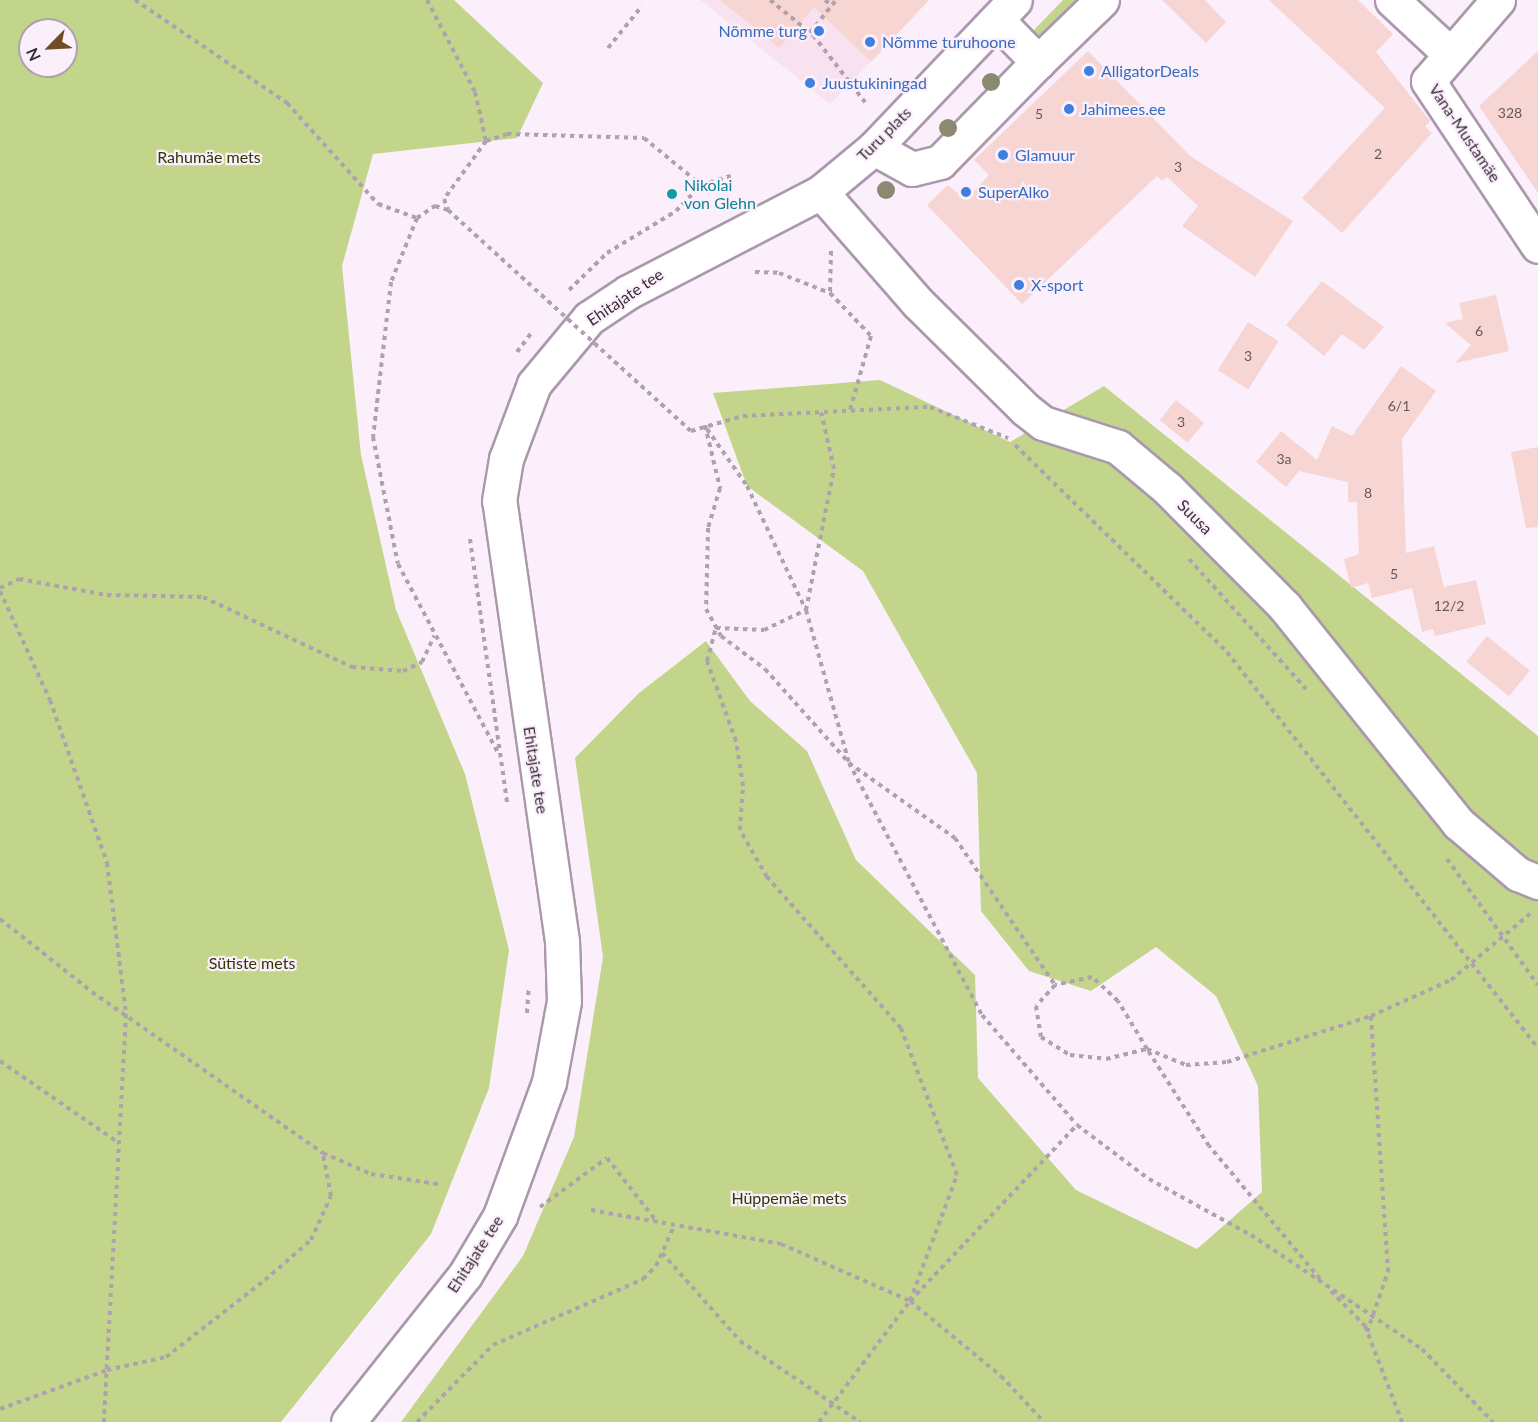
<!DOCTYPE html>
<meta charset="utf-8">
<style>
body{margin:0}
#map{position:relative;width:1538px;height:1422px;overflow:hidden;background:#fbeffc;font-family:Lato,sans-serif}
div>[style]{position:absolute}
.commercial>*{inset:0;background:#f9e2ef}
.green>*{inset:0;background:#c3d58b}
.building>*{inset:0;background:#f6d5d3;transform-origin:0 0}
.path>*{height:4px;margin-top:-2px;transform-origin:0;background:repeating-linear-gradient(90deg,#ada2ad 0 4.5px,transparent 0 9px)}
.roads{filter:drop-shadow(2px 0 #ab98ad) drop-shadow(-2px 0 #ab98ad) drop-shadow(0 2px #ab98ad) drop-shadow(0 -2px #ab98ad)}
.minor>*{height:33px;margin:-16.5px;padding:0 16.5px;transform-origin:16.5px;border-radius:16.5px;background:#fff}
.major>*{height:33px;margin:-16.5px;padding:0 16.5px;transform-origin:16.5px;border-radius:16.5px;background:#fff}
.path-bridge>*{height:4px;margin-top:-2px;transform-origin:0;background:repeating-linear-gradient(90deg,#ada2ad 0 4.5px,transparent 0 9px)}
.trees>*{width:18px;height:18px;margin:-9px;border-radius:50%;background:#8b8a71}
.dots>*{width:16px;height:16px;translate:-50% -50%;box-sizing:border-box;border:3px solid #fbeffc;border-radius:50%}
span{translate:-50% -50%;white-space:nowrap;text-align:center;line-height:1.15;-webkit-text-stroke:4.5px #fbeffc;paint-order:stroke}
.number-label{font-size:14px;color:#66585d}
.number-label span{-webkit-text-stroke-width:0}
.shop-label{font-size:16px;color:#366cbe}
.right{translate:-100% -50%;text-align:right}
.left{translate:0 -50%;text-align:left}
.street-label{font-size:16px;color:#362e36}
.park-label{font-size:16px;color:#2f3800}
.culture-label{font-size:16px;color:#0d838f}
.north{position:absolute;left:18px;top:18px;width:60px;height:60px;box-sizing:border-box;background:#fbeffc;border:2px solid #aca2ad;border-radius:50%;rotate:246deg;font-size:16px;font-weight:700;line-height:24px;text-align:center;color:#362e36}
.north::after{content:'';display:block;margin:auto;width:21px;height:27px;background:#6f4e25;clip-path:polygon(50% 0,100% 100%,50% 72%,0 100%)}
</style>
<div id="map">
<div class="commercial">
<div style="clip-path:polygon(700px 0,929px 0,830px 104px)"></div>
</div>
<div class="green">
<div style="clip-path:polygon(evenodd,0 0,454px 0,543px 83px,517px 138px,373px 154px,342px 266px,361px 455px,396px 610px,465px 774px,509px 950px,489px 1088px,431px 1234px,281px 1422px,0 1422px,0 0,30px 30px,66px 30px,66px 66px,30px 66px,30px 30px)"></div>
<div style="clip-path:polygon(1063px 0,1078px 0,1044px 36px,1034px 37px,1033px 31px)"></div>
<div style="clip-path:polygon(880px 380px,1010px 442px,1104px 386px,1538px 736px,1538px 1422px,401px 1422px,523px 1256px,574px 1137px,603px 957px,575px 758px,639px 693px,706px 641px,750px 701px,807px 751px,856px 860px,975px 975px,978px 1078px,1076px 1190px,1197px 1249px,1262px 1192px,1258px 1086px,1216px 996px,1156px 947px,1091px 991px,1029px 971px,981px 911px,977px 773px,863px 571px,747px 486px,713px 393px)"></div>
</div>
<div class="building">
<div style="clip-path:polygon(720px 0,929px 0,871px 62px,814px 7px,779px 48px)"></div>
<div style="clip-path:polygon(1162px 0,1205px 0,1226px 22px,1206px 43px)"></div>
<div style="clip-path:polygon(1269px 0,1358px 0,1393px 34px,1376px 52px,1430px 121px,1425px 126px,1432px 133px,1342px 233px,1302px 198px,1385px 108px)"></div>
<div style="clip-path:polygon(1088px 51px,1190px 156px,1293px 221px,1255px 277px,1182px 226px,1198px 206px,1167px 177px,1162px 181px,1157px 176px,1022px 304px,927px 205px,948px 185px,966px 200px,989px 175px,974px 160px)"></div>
<div style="clip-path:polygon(1538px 51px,1538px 193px,1479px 106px)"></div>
<div style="clip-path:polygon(1322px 281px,1384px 327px,1364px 350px,1342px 334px,1324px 356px,1286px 325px)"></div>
<div style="clip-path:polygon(1496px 295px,1509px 351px,1455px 363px,1471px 345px,1445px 323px,1463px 319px,1459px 303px)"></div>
<div style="left:1248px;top:322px;width:36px;height:57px;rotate:32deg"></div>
<div style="clip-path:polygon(1401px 366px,1436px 391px,1402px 439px,1406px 553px,1434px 546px,1444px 587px,1476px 580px,1486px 624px,1435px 636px,1433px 629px,1422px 632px,1412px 588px,1372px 598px,1368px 583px,1351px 588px,1344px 559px,1359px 554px,1357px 502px,1348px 502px,1348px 482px,1299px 471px,1286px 487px,1256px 462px,1281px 431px,1317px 460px,1332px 426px,1352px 436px)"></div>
<div style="left:1176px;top:400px;width:36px;height:26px;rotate:39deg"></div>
<div style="clip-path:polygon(1538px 447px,1538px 527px,1526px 528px,1511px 452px)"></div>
<div style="left:1487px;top:636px;width:55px;height:33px;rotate:39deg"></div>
</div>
<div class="path">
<div style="left:135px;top:0;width:184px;rotate:34.1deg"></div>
<div style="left:287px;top:103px;width:136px;rotate:48deg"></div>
<div style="left:378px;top:204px;width:41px;rotate:19.7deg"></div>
<div style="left:417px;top:218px;width:22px;rotate:-34deg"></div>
<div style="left:435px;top:206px;width:14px;rotate:17deg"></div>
<div style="left:427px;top:0;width:104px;rotate:62.4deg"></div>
<div style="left:475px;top:92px;width:50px;rotate:77.3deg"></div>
<div style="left:486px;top:141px;width:72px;rotate:125.9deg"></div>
<div style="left:444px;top:199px;width:11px;rotate:68deg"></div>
<div style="left:770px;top:0;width:55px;rotate:39.1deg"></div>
<div style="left:813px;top:35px;width:85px;rotate:52.2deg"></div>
<div style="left:825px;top:0;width:9px;rotate:41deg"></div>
<div style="left:810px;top:33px;width:42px;rotate:-51.8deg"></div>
<div style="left:608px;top:48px;width:54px;rotate:-51deg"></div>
<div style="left:486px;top:141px;width:22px;rotate:-18deg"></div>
<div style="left:507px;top:134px;width:137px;rotate:1.7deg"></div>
<div style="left:644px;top:138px;width:74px;rotate:39.5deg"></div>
<div style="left:417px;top:218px;width:69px;rotate:112.1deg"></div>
<div style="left:391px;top:282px;width:156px;rotate:96.6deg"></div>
<div style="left:373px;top:437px;width:129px;rotate:78.9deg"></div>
<div style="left:398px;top:564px;width:214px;rotate:62.1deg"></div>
<div style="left:831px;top:251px;width:42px;rotate:91.4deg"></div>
<div style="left:830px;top:293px;width:59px;rotate:46.4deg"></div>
<div style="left:871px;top:336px;width:77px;rotate:105.8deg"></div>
<div style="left:755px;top:272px;width:24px;rotate:2deg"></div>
<div style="left:779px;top:273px;width:55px;rotate:21.4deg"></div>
<div style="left:569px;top:290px;width:53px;rotate:-44.2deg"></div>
<div style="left:607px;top:253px;width:81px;rotate:-31.3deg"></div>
<div style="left:676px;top:211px;width:36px;rotate:-46deg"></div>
<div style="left:701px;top:185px;width:31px;rotate:-17deg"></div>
<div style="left:517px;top:352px;width:25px;rotate:-53deg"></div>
<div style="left:705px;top:425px;width:65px;rotate:76.6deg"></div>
<div style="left:720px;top:488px;width:42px;rotate:106.7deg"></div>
<div style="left:708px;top:528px;width:81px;rotate:91.4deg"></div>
<div style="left:706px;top:609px;width:31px;rotate:61deg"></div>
<div style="left:721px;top:636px;width:55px;rotate:36.9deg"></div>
<div style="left:765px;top:669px;width:126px;rotate:48.2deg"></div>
<div style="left:849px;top:763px;width:285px;rotate:62.2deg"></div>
<div style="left:982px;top:1015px;width:145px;rotate:49.2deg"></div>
<div style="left:1077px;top:1125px;width:90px;rotate:36.9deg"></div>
<div style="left:1149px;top:1179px;width:116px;rotate:28.8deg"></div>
<div style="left:1251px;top:1235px;width:206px;rotate:33.7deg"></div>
<div style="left:1422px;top:1349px;width:102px;rotate:45.8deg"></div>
<div style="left:707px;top:429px;width:70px;rotate:54.9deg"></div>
<div style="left:747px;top:486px;width:137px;rotate:64.6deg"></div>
<div style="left:691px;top:431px;width:54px;rotate:-16.1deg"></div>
<div style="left:743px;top:416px;width:187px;rotate:-2.8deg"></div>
<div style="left:930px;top:407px;width:84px;rotate:21.7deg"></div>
<div style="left:1015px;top:445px;width:296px;rotate:44.3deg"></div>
<div style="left:1227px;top:652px;width:504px;rotate:51.86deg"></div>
<div style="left:470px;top:539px;width:266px;rotate:82deg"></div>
<div style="left:1189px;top:559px;width:175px;rotate:48deg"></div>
<div style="left:0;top:588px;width:21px;rotate:-25deg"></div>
<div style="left:19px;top:579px;width:89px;rotate:10.3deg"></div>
<div style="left:107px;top:595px;width:96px;rotate:1.2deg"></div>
<div style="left:203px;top:597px;width:165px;rotate:25.2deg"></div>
<div style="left:352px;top:667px;width:51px;rotate:4.5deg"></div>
<div style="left:403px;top:671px;width:21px;rotate:-25deg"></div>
<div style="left:422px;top:662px;width:29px;rotate:-65deg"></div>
<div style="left:0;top:591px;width:120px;rotate:65.4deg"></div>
<div style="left:50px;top:700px;width:173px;rotate:70.7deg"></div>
<div style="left:107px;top:863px;width:152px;rotate:82.8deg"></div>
<div style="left:126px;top:1014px;width:409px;rotate:93.1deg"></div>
<div style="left:806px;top:610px;width:144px;rotate:-78.8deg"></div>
<div style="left:834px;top:469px;width:58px;rotate:-102.8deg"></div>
<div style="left:1447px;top:859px;width:155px;rotate:54.2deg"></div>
<div style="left:0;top:919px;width:117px;rotate:38.4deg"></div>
<div style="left:92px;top:992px;width:282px;rotate:34.9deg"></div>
<div style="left:323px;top:1153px;width:52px;rotate:23.6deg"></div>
<div style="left:371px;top:1174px;width:68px;rotate:8.5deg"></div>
<div style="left:527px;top:1013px;width:26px;rotate:-86deg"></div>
<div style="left:0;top:1061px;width:145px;rotate:34.6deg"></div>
<div style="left:540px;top:1207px;width:83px;rotate:-36.2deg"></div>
<div style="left:607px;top:1158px;width:81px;rotate:52deg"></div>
<div style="left:591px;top:1210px;width:193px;rotate:10.1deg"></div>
<div style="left:781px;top:1244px;width:141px;rotate:23.8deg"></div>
<div style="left:910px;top:1301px;width:118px;rotate:39.5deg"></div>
<div style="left:1001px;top:1376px;width:63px;rotate:46.9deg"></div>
<div style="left:662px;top:1253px;width:118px;rotate:48.4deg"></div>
<div style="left:740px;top:1341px;width:145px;rotate:34deg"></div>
<div style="left:1320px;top:1279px;width:173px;rotate:-129.8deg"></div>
<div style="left:1209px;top:1146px;width:115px;rotate:-122.6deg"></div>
<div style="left:1147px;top:1049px;width:56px;rotate:-121.1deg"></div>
<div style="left:1118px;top:1001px;width:35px;rotate:-137deg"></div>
<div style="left:1092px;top:977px;width:38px;rotate:168deg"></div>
<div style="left:1055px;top:985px;width:28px;rotate:132deg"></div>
<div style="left:1036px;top:1006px;width:31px;rotate:81deg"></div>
<div style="left:1041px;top:1037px;width:34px;rotate:32deg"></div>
<div style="left:1070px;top:1055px;width:36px;rotate:6deg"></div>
<div style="left:1106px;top:1059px;width:42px;rotate:-13.7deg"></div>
<div style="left:1147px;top:1049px;width:42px;rotate:22.3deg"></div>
<div style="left:1186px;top:1065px;width:41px;rotate:-4.2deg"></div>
<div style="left:1227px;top:1062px;width:151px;rotate:-17.7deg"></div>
<div style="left:1371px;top:1016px;width:88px;rotate:-24.2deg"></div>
<div style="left:1451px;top:980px;width:106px;rotate:-40deg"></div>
<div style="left:1331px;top:1291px;width:49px;rotate:45.8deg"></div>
<div style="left:1365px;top:1326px;width:103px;rotate:68.9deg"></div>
<div style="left:910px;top:1301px;width:134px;rotate:-69.5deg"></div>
<div style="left:957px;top:1175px;width:157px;rotate:-110.9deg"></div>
<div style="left:901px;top:1028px;width:202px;rotate:-131.6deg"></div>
<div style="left:767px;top:877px;width:54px;rotate:-119.9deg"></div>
<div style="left:740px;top:830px;width:44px;rotate:-86.1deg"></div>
<div style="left:743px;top:786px;width:46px;rotate:-98.8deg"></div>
<div style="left:736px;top:741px;width:85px;rotate:-109.9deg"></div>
<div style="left:707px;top:661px;width:34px;rotate:-75deg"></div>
<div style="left:716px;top:628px;width:48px;rotate:2.4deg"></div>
<div style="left:764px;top:630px;width:47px;rotate:-25.5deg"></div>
<div style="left:806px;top:610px;width:159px;rotate:74.3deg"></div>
<div style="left:849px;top:763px;width:130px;rotate:35.3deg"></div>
<div style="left:955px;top:838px;width:178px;rotate:55.8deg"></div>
<div style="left:1367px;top:1332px;width:64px;rotate:-70.7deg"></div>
<div style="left:1388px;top:1272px;width:257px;rotate:-93.8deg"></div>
<div style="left:0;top:1409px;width:114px;rotate:-20deg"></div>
<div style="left:107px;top:1370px;width:60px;rotate:-12.4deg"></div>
<div style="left:166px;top:1357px;width:125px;rotate:-37.9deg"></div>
<div style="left:265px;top:1280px;width:61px;rotate:-41deg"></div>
<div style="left:311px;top:1240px;width:48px;rotate:-65.6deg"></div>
<div style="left:331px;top:1196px;width:43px;rotate:-100.8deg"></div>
<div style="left:417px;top:1422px;width:108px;rotate:-45.4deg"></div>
<div style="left:493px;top:1345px;width:164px;rotate:-23.7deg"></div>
<div style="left:643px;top:1279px;width:18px;rotate:-45deg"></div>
<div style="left:656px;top:1266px;width:44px;rotate:-65.8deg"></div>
<div style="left:819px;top:1422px;width:151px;rotate:-53.1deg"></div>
<div style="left:910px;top:1301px;width:243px;rotate:-46.5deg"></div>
</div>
<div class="roads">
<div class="minor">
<div style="left:1392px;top:0;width:76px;rotate:42.9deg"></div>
<div style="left:1498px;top:0;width:107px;rotate:130.8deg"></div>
<div style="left:1428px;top:81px;width:198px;rotate:56.3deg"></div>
<div style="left:997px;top:20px;width:59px;rotate:45.7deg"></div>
<div style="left:1038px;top:62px;width:89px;rotate:-44.1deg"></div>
<div style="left:874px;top:148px;width:43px;rotate:28.9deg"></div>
<div style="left:912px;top:169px;width:29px;rotate:-14deg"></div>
<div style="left:940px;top:162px;width:140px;rotate:-45.6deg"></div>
<div style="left:821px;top:192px;width:147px;rotate:48.9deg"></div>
<div style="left:918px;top:303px;width:151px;rotate:44.7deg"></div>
<div style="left:1025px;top:409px;width:23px;rotate:38deg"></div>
<div style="left:1043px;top:423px;width:79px;rotate:17.7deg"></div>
<div style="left:1118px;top:447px;width:64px;rotate:39.9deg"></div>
<div style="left:1167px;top:488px;width:168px;rotate:45.2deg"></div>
<div style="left:1285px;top:607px;width:277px;rotate:51.3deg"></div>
<div style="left:1458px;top:823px;width:79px;rotate:40.4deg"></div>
<div style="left:1518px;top:874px;width:22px;rotate:22deg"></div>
</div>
<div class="major">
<div style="left:348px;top:1422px;width:188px;rotate:-51.5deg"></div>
<div style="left:465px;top:1275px;width:69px;rotate:-59.3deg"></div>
<div style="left:500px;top:1216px;width:143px;rotate:-69.9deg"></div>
<div style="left:549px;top:1082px;width:82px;rotate:-79.5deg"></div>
<div style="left:564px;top:1001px;width:60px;rotate:-91.9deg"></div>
<div style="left:562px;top:941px;width:444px;rotate:-98.1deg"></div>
<div style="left:499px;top:501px;width:43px;rotate:-80.5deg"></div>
<div style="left:506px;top:459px;width:80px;rotate:-69.5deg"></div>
<div style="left:534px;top:384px;width:86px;rotate:-50.2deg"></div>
<div style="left:589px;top:318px;width:47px;rotate:-33.7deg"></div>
<div style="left:628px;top:292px;width:217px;rotate:-27.4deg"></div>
<div style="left:821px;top:192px;width:69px;rotate:-39.7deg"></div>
<div style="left:874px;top:148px;width:204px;rotate:-46.4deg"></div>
</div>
</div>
<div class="path-bridge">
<div style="left:448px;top:210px;width:328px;rotate:42.3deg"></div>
</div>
<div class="trees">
<div style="left:991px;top:82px"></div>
<div style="left:948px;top:128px"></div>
<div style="left:886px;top:190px"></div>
</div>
<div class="dots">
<div style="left:819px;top:31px;background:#3f7fe0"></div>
<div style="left:870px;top:42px;background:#3f7fe0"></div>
<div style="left:1089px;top:71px;background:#3f7fe0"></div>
<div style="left:810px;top:83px;background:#3f7fe0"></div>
<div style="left:1069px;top:109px;background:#3f7fe0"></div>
<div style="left:1003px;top:155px;background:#3f7fe0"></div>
<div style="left:966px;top:192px;background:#3f7fe0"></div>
<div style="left:672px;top:194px;background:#0f9aa8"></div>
<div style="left:1019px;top:285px;background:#3f7fe0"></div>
</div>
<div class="number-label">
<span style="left:1510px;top:113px">328</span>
<span style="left:1039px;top:114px">5</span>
<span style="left:1378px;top:154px">2</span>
<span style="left:1178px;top:167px">3</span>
<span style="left:1479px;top:331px">6</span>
<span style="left:1248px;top:356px">3</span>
<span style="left:1399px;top:406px">6/1</span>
<span style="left:1181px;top:422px">3</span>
<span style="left:1284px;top:459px">3a</span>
<span style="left:1368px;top:493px">8</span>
<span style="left:1394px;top:574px">5</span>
<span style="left:1449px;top:606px">12/2</span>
</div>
<div class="shop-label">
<span class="right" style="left:807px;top:31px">Nõmme turg</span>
<span class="left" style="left:882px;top:42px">Nõmme turuhoone</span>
<span class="left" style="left:1101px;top:71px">AlligatorDeals</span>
<span class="left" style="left:822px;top:83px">Juustukiningad</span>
<span class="left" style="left:1081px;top:109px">Jahimees.ee</span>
<span class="left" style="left:1015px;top:155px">Glamuur</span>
<span class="left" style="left:978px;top:192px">SuperAlko</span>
<span class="left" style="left:1031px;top:285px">X-sport</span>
</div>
<div class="street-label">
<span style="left:1465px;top:133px;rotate:56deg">Vana-Mustamäe</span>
<span style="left:884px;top:134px;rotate:-45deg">Turu plats</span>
<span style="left:625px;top:297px;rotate:-34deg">Ehitajate tee</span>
<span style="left:1195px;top:517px;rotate:45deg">Suusa</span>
<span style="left:536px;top:770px;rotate:81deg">Ehitajate tee</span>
<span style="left:475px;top:1254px;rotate:-57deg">Ehitajate tee</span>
</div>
<div class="park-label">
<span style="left:209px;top:157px">Rahumäe mets</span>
<span style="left:252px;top:963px">Sütiste mets</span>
<span style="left:789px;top:1198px">Hüppemäe mets</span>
</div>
<div class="culture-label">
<span class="left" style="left:684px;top:194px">Nikolai<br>von Glehn</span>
</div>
<div class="north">N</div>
</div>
